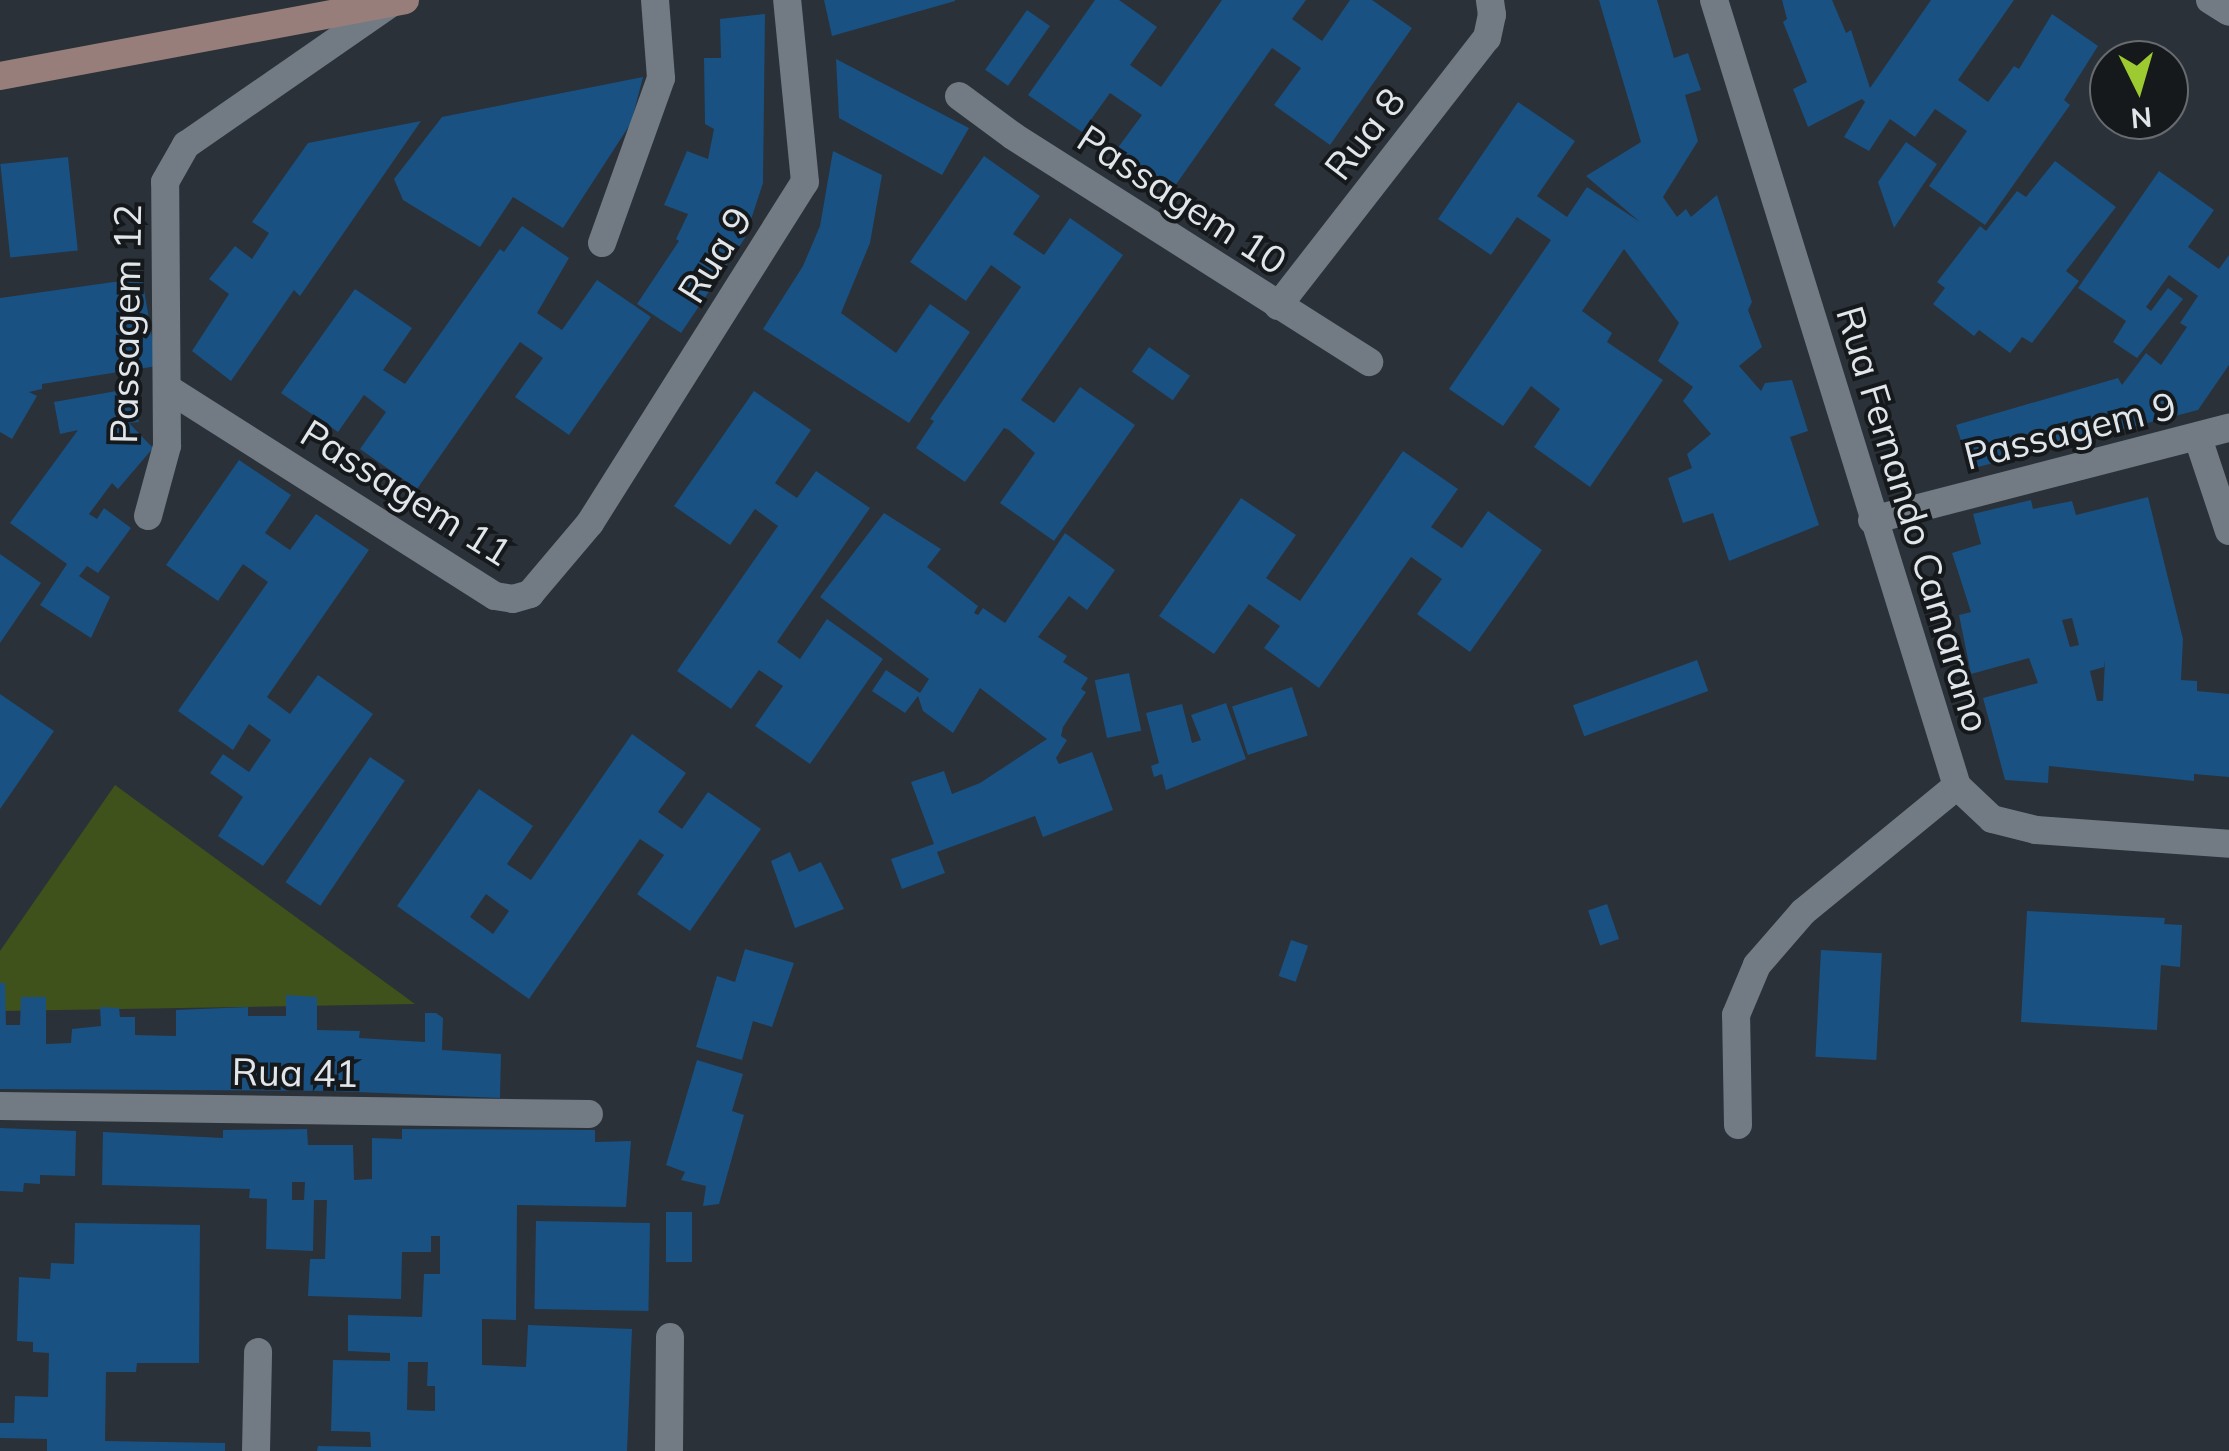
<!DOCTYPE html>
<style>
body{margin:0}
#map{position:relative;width:2229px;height:1451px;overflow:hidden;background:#2a3139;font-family:Mulish,sans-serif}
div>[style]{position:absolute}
.green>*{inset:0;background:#3f521b}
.building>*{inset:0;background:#195182;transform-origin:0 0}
.service>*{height:28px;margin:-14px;padding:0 14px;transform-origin:14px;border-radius:14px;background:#727a83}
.minor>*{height:28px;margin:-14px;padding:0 14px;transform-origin:14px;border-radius:14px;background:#727a83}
.secondary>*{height:28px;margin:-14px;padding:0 14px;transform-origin:14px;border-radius:14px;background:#987e7a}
span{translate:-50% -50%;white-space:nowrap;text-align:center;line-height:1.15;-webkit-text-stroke:8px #16191c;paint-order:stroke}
.street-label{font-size:38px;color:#e1e6eb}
.north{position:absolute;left:2089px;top:40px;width:100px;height:100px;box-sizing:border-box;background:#16191c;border:2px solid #676b6f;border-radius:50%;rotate:175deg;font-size:28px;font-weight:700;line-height:40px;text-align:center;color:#e1e6eb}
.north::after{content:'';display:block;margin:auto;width:35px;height:45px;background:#9dca30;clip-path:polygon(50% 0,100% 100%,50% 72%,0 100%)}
</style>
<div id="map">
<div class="green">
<div style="clip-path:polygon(115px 785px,415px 1004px,0 1011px,0 951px)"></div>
</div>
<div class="building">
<div style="clip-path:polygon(824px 0,955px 0,955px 1px,832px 36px)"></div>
<div style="clip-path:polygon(1095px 0,1119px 0,1157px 27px,1130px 65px,1161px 87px,1222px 0,1306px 0,1292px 19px,1322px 41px,1350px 0,1372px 0,1412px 28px,1330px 145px,1274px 105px,1301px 68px,1272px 48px,1170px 193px,1114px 153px,1142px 115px,1110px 93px,1082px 132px,1028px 95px)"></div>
<div style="clip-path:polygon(1599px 0,1657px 0,1674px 58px,1688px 53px,1701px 90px,1685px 95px,1698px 141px,1663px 197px,1677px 217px,1686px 209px,1691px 217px,1717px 195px,1752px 302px,1748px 310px,1762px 347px,1739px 366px,1761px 391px,1765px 383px,1792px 380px,1808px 431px,1790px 437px,1819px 525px,1729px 561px,1713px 513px,1683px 523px,1668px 478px,1692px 468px,1687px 454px,1711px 434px,1683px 401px,1693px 387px,1658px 361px,1679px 323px,1624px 249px,1582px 311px,1612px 333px,1607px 342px,1663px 380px,1590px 487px,1534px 447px,1560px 409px,1531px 386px,1503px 426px,1449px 389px,1551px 240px,1517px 217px,1491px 255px,1438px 219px,1518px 102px,1575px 141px,1537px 196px,1567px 217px,1587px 187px,1640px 222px,1586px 176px,1641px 142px)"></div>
<div style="clip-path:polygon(1782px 0,1832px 0,1846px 33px,1851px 30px,1870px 88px,1931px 0,2014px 0,1958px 80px,1988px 102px,2014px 66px,2019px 69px,2052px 14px,2098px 46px,2064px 100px,2070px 105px,1985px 225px,1929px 186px,1967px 131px,1935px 109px,1915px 137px,1890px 119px,1869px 151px,1844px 137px,1865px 102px,1862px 99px,1808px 127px,1793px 89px,1807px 82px,1783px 22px,1787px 19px)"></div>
<div style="left:1027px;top:10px;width:28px;height:73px;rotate:35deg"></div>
<div style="clip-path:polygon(765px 14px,763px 183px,745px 238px,681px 333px,637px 304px,679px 241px,676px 239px,688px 214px,664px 205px,687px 151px,708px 159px,714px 129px,705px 124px,704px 58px,721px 58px,720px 19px)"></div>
<div style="clip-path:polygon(836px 59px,969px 128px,942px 175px,839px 118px)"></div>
<div style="clip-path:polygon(643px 77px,631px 123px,563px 228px,513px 197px,480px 247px,403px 200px,394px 179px,442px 117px)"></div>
<div style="clip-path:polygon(421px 121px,300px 296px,294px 290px,231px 381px,192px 351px,229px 294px,209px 279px,235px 246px,252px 259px,269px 233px,252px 222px,308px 143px)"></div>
<div style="clip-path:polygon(1906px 142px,1937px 164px,1894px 228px,1878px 182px)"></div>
<div style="clip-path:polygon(833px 151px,882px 175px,870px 243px,841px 313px,896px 353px,930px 304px,970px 332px,909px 423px,763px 329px,803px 266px,820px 226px)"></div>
<div style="clip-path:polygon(984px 156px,1040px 196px,1013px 234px,1044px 255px,1070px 218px,1123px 255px,1021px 400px,1054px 423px,1080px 387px,1135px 425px,1054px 541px,1000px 503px,1035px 453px,1009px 430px,1004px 428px,965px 482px,916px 448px,934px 421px,930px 419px,1021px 287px,991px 265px,966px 301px,910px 262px)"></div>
<div style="left:68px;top:157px;width:94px;height:68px;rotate:84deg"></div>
<div style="clip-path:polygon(2055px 161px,2116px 207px,2066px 271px,2079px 281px,2032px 343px,2022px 337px,2010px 353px,1979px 330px,1974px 336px,1933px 304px,1945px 288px,1937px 282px,1980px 226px,1986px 231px,2017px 191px,2026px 197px)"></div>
<div style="clip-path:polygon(2159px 171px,2214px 210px,2188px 247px,2219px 269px,2229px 255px,2229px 365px,2198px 410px,1970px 469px,1956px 425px,2118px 378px,2122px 385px,2146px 353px,2161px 365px,2187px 327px,2180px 323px,2198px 296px,2169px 275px,2146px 307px,2151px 311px,2168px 288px,2183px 299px,2137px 358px,2113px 342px,2126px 321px,2078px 288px)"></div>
<div style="clip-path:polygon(522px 226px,569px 258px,537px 313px,562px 330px,597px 280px,651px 317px,569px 435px,515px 397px,543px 358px,520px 342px,417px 489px,360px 449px,386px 412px,364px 395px,338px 432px,281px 393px,355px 289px,412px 328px,383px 370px,405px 384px,500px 249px,504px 252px)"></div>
<div style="clip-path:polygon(142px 278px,157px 366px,42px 384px,42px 389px,29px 392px,37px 396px,12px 439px,0 432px,0 298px)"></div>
<div style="left:1149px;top:347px;width:50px;height:30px;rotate:35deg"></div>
<div style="clip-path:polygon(128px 389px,139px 422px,129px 423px,153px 448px,118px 489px,112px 483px,89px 514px,97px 519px,104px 508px,131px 528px,98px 573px,87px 566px,79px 576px,110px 597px,91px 638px,40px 605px,67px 564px,10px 523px,78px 430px,60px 434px,54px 402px)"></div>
<div style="clip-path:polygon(754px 391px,811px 430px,775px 483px,797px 498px,816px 471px,870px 508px,777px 642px,800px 659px,827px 619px,883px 659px,810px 764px,755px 726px,783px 686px,759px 670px,731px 709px,677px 671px,778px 526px,755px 509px,730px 545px,674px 506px)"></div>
<div style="clip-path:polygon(1403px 451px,1458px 489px,1431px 527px,1462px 548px,1488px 511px,1542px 550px,1470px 652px,1417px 614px,1442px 579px,1411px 557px,1319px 688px,1264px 648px,1280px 626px,1249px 604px,1214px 654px,1159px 616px,1241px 498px,1296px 535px,1266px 578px,1300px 601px)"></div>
<div style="clip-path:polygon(239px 460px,291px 495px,265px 533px,290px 550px,316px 514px,369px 550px,267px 697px,290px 714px,318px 675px,373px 714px,263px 866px,218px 836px,243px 797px,210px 773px,223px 754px,249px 772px,271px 740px,249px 724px,233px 750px,178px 711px,268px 582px,243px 564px,218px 601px,166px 565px)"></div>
<div style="clip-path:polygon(evenodd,2148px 497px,2183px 639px,2181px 680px,2197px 681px,2197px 691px,2229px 694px,2229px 777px,2194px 774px,2194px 781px,2049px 766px,2048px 783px,2005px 780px,1983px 698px,2038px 683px,2029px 658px,1971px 674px,1959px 615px,1971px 612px,1952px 553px,1981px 544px,1973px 514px,2031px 500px,2033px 509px,2072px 501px,2076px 515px,2148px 497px,2072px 618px,2079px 645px,2070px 647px,2062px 620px,2072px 618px,2148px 497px,2105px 660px,2103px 701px,2097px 701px,2090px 671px,2104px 667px,2105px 660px)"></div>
<div style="clip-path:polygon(884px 513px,941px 549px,927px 567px,978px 606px,974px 613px,978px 615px,983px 608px,1005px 623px,1065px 533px,1115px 570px,1087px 610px,1069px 596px,1038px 637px,1067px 656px,1063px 662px,1088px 678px,1081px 689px,1086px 692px,1063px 727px,1061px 736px,1067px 740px,1056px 758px,1059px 764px,1092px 752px,1113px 810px,1043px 837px,1035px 816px,937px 852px,945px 873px,902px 889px,891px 859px,934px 844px,911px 782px,944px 771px,952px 794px,980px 783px,1047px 739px,980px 688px,953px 733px,923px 711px,918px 696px,905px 713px,872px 691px,886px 670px,920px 693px,929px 679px,820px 597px)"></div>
<div style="clip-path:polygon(0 554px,41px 583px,0 643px)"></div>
<div style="left:1697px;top:660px;width:33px;height:132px;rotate:70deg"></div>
<div style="left:1129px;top:673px;width:59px;height:35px;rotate:78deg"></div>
<div style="left:1292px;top:687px;width:51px;height:63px;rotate:72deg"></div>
<div style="clip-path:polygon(0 694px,54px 731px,0 809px)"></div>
<div style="clip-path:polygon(1226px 703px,1246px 759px,1166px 790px,1162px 774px,1154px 777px,1151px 766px,1159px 763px,1146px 713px,1182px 704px,1192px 743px,1201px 740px,1191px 715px)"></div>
<div style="clip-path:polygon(evenodd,632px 734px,686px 773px,658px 812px,682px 829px,708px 792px,761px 829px,690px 931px,637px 894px,664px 855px,640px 839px,529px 999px,397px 906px,479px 789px,533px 826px,507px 864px,531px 880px,632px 734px,486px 894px,509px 911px,493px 934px,470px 917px,486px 894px)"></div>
<div style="left:370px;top:757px;width:42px;height:151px;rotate:34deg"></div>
<div style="clip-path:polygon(790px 852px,799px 872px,821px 862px,844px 909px,795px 928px,771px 861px)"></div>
<div style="left:1607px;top:904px;width:37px;height:20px;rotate:71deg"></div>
<div style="clip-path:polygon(2027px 911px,2165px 918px,2164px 924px,2182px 925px,2180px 967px,2161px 965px,2157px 1030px,2021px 1022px)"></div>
<div style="left:1291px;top:940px;width:18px;height:38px;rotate:19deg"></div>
<div style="clip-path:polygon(745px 949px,794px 963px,772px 1027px,753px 1021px,742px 1060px,696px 1047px,717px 976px,735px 982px)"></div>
<div style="left:1821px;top:950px;width:61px;height:107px;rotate:3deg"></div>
<div style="clip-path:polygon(0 983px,5px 983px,6px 1025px,20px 1025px,21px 997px,46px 997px,46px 1044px,71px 1043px,72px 1029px,101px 1026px,100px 1007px,119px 1008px,120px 1017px,135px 1017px,135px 1035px,176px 1036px,176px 1010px,248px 1007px,248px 1016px,286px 1016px,286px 995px,317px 997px,317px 1030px,360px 1031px,359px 1038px,425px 1042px,425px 1013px,436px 1013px,443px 1018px,442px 1050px,501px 1054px,500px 1098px,332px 1091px,0 1089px)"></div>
<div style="clip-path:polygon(697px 1060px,743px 1074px,732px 1111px,744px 1115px,719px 1204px,703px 1206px,706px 1186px,681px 1180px,685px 1172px,666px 1165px)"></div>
<div style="clip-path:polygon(0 1128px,76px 1131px,75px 1176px,40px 1175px,40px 1184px,24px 1183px,23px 1192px,0 1191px)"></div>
<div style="clip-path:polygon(evenodd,307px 1129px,308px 1145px,353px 1145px,354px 1180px,372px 1179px,372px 1138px,402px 1139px,402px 1129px,595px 1130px,595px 1142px,631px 1141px,626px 1207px,517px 1205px,516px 1320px,482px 1319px,482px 1365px,526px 1367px,528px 1325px,632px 1329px,627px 1451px,317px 1451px,318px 1446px,371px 1447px,370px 1432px,331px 1431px,333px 1360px,390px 1361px,390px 1353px,348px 1351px,348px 1315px,422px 1317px,424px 1274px,440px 1274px,440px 1236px,431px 1236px,431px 1252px,402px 1252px,401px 1299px,308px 1296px,310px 1259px,325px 1259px,327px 1200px,314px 1200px,313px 1251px,266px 1249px,267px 1199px,249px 1198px,250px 1189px,102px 1185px,103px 1132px,223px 1138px,223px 1130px,307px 1129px,292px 1182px,305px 1182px,304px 1200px,292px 1200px,292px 1182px,307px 1129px,408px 1362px,428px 1362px,427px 1386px,435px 1386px,435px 1411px,407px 1410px,408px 1362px)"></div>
<div style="left:666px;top:1212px;width:26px;height:50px"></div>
<div style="left:536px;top:1221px;width:114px;height:88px;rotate:1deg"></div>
<div style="clip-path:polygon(75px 1223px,200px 1225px,199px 1363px,137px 1363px,136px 1372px,106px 1372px,105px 1441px,225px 1443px,225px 1451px,47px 1451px,47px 1439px,0 1438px,0 1423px,14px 1423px,15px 1396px,48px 1397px,49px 1353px,33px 1352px,33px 1342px,17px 1341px,19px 1277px,50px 1279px,51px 1263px,74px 1264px)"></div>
</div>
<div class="service">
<div style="left:602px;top:243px;width:175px;rotate:-70.3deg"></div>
<div style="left:661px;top:78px;width:78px;rotate:-94.4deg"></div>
<div style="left:2198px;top:438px;width:98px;rotate:71.6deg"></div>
<div style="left:1738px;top:1125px;width:110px;rotate:-91deg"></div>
<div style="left:1736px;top:1015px;width:54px;rotate:-67.2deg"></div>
<div style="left:1757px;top:965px;width:70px;rotate:-49deg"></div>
<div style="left:1803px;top:912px;width:199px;rotate:-39.3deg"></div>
</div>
<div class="minor">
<div style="left:1714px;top:0;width:823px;rotate:72.82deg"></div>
<div style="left:1957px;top:786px;width:48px;rotate:43.3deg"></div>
<div style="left:1992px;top:819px;width:45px;rotate:14deg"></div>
<div style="left:2036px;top:830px;width:194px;rotate:4.1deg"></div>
<div style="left:2210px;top:0;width:22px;rotate:32deg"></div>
<div style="left:959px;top:96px;width:67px;rotate:36.5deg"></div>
<div style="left:1013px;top:136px;width:422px;rotate:32.4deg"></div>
<div style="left:1278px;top:306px;width:340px;rotate:-52.1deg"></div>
<div style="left:1487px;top:38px;width:24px;rotate:-78deg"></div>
<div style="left:1492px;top:15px;width:15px;rotate:-98deg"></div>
<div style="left:167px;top:388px;width:388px;rotate:32.4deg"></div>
<div style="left:495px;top:596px;width:18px;rotate:9deg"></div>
<div style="left:513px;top:599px;width:18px;rotate:-16deg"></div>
<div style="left:530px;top:594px;width:93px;rotate:-49.8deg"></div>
<div style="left:590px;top:523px;width:403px;rotate:-57.8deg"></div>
<div style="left:805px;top:182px;width:183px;rotate:-95.6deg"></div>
<div style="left:148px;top:516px;width:73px;rotate:-74.8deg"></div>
<div style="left:167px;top:446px;width:264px;rotate:-90.4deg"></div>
<div style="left:165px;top:182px;width:43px;rotate:-60.4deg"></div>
<div style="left:186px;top:145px;width:249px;rotate:-34.7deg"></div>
<div style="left:1872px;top:520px;width:369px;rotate:-14.5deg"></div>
<div style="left:0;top:1106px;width:589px;rotate:0.78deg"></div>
<div style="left:256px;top:1451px;width:99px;rotate:-88.8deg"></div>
<div style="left:669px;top:1451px;width:114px;rotate:-89.5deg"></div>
</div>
<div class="secondary">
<div style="left:0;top:76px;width:412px;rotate:-10.6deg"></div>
</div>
<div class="street-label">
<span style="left:1365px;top:134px;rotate:-52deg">Rua 8</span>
<span style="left:1182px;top:200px;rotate:33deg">Passagem 10</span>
<span style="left:715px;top:255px;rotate:-58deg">Rua 9</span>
<span style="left:126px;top:324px;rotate:-89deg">Passagem 12</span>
<span style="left:2070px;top:431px;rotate:-14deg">Passagem 9</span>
<span style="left:406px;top:493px;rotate:32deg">Passagem 11</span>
<span style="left:1913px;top:519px;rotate:73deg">Rua Fernando Camarano</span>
<span style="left:295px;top:1073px;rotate:1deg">Rua 41</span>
</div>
<div class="north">N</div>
</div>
